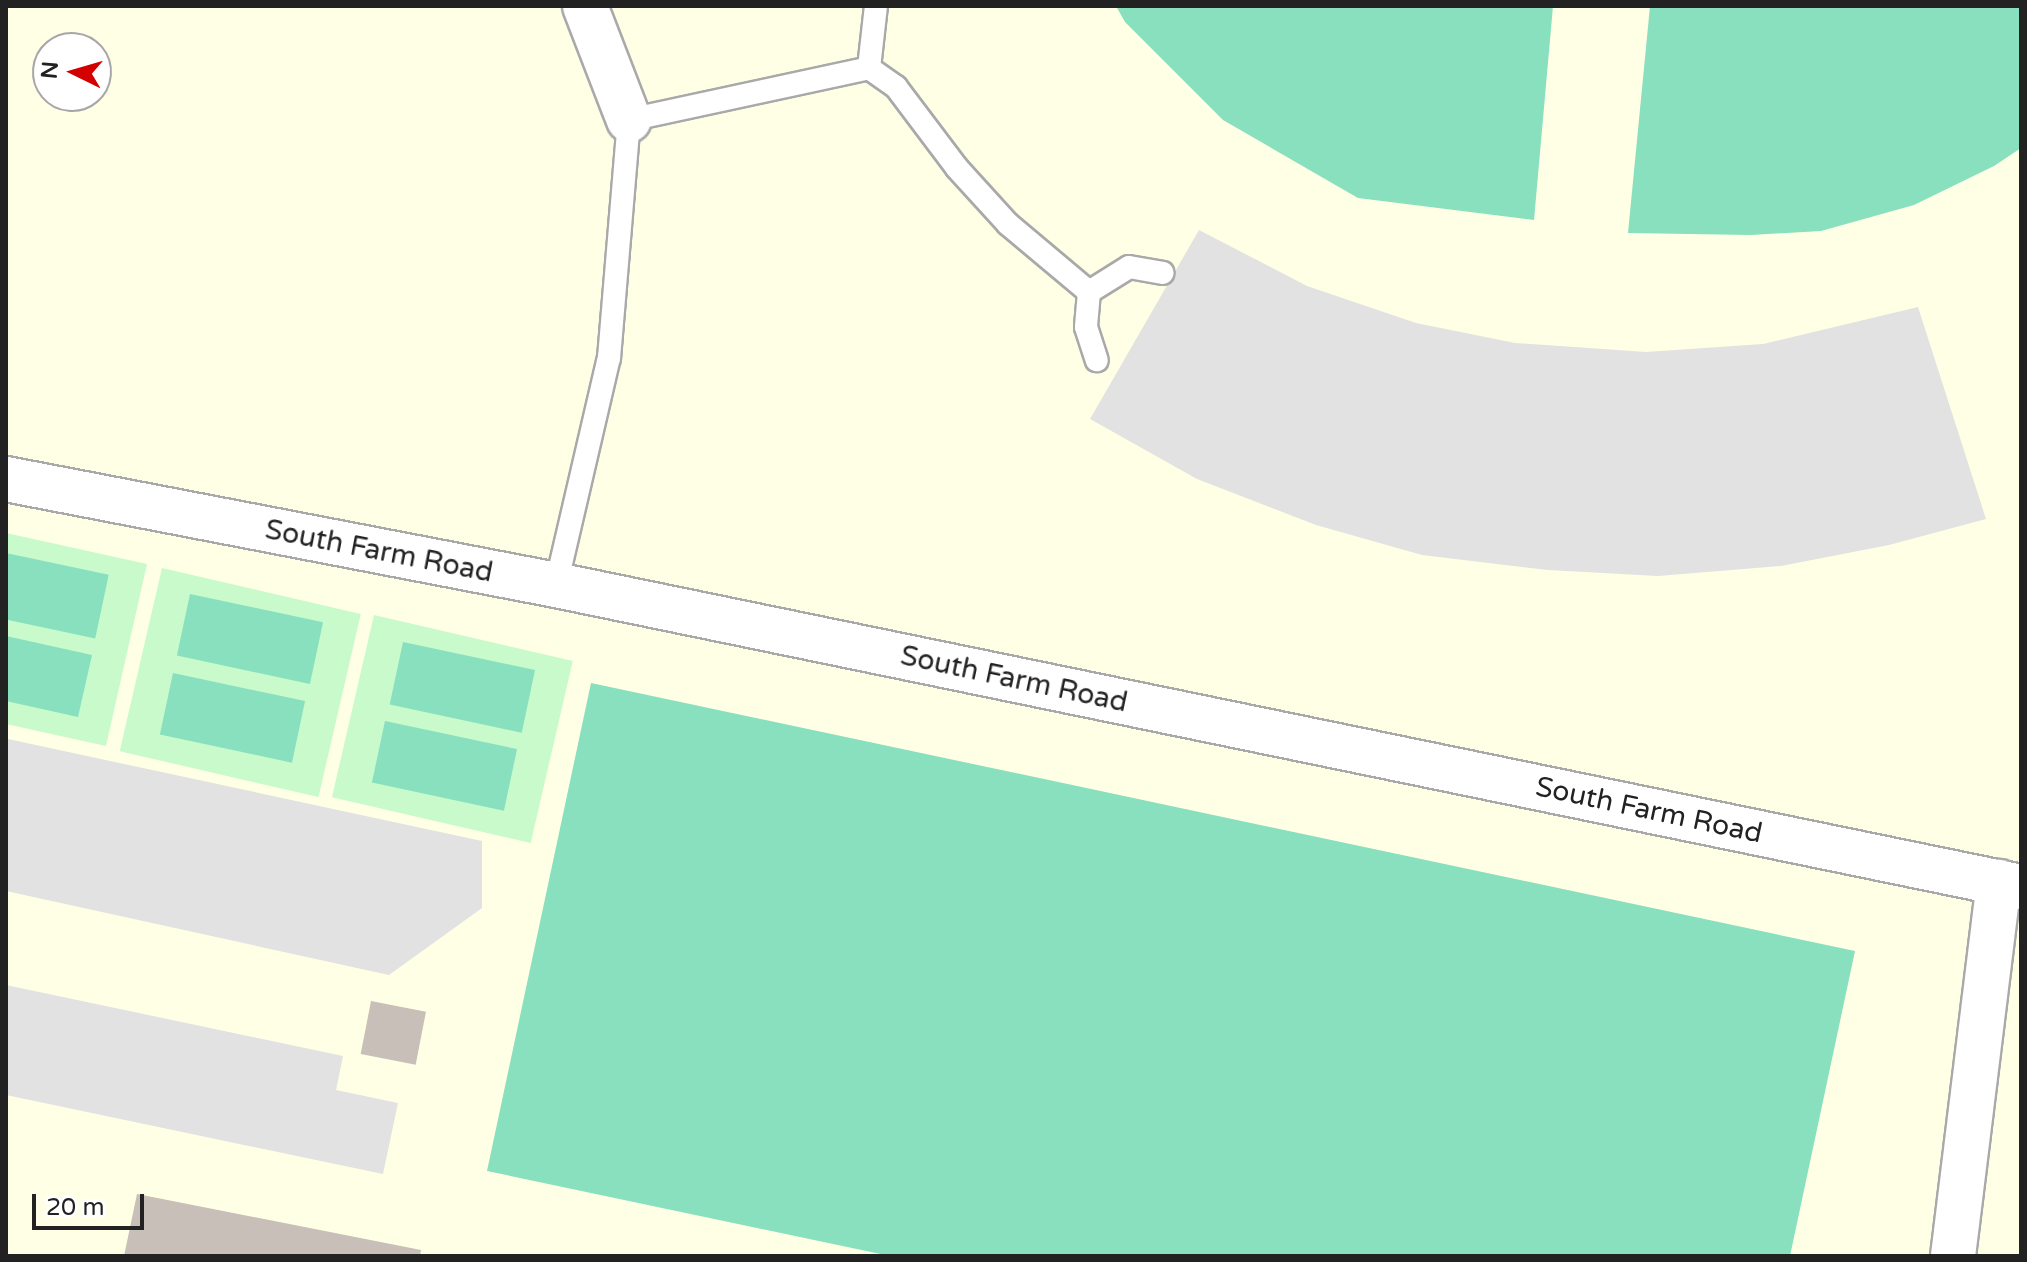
<!DOCTYPE html>
<style>
body{margin:0}
#map{position:relative;width:2027px;height:1262px;overflow:hidden;background:#f2efe9;font-family:"Varela Round",sans-serif}
div>[style]{position:absolute}
.education>*{inset:0;background:#ffffe5}
.park>*{inset:0;background:#c8facc;transform-origin:0 0}
.pitch>*{inset:0;background:#88e0be;transform-origin:0 0}
.parking>*{inset:0;background:#e2e2e2}
.building>*{inset:0;background:#c7bfb8;transform-origin:0 0}
.roads{filter:drop-shadow(2px 0 #a9a9a9) drop-shadow(-2px 0 #a9a9a9) drop-shadow(0 2px #a9a9a9) drop-shadow(0 -2px #a9a9a9)}
.lane>*{height:22px;margin:-11px;padding:0 11px;transform-origin:11px;border-radius:11px;background:#fff}
.street>*{height:44px;margin:-22px;padding:0 22px;transform-origin:22px;border-radius:22px;background:#fff}
span{translate:-50% -50%;white-space:nowrap;text-align:center;line-height:1.15;-webkit-text-stroke:6px #fff;paint-order:stroke}
.street-label{font-size:28px;color:#222}
.frame{position:absolute;inset:0;border:8px solid #222;pointer-events:none}
.north{position:absolute;left:32px;top:32px;width:80px;height:80px;box-sizing:border-box;background:#fff;border:2px solid #a7a7a7;border-radius:50%;rotate:275deg;font-size:22px;font-weight:700;line-height:32px;text-align:center;color:#222}
.north::after{content:'';display:block;margin:auto;width:28px;height:36px;background:#d40000;clip-path:polygon(50% 0,100% 100%,50% 72%,0 100%)}
.scale{position:absolute;left:32px;top:1194px;width:112px;height:36px;box-sizing:border-box;border:4px solid #222;border-top:0;padding-left:10px;font-size:24px;line-height:28px;white-space:nowrap;color:#222;-webkit-text-stroke:6px #fff;paint-order:stroke}
</style>
<div id="map">
<div class="education">
<div style="clip-path:polygon(evenodd,6px 6px,2021px 6px,2021px 1256px,6px 1256px,6px 6px,48px 48px,96px 48px,96px 96px,48px 96px,48px 48px)"></div>
</div>
<div class="park">
<div style="clip-path:polygon(6px 533px,147px 564px,106px 746px,6px 724px)"></div>
<div style="left:162px;top:568px;width:204px;height:188px;rotate:13deg"></div>
<div style="left:374px;top:615px;width:204px;height:187px;rotate:13deg"></div>
</div>
<div class="pitch">
<div style="clip-path:polygon(1116px 6px,1553px 6px,1534px 220px,1358px 198px,1223px 120px,1125px 22px)"></div>
<div style="clip-path:polygon(1650px 6px,2021px 6px,2021px 148px,1994px 166px,1914px 205px,1821px 231px,1751px 235px,1628px 233px)"></div>
<div style="left:6px;top:553px;width:105px;height:65px;rotate:12deg"></div>
<div style="left:190px;top:594px;width:136px;height:63px;rotate:12deg"></div>
<div style="clip-path:polygon(6px 636px,92px 655px,78px 717px,6px 701px)"></div>
<div style="left:403px;top:642px;width:135px;height:64px;rotate:12deg"></div>
<div style="left:173px;top:673px;width:135px;height:63px;rotate:12deg"></div>
<div style="clip-path:polygon(591px 683px,1855px 951px,1790px 1256px,890px 1256px,487px 1171px)"></div>
<div style="left:385px;top:721px;width:135px;height:63px;rotate:12deg"></div>
</div>
<div class="parking">
<div style="clip-path:polygon(1199px 230px,1307px 286px,1416px 323px,1515px 343px,1646px 352px,1763px 344px,1918px 307px,1986px 519px,1889px 545px,1781px 566px,1658px 576px,1548px 570px,1422px 555px,1316px 525px,1197px 479px,1090px 419px)"></div>
<div style="clip-path:polygon(8px 739px,482px 841px,482px 908px,389px 975px,6px 891px)"></div>
<div style="clip-path:polygon(6px 985px,343px 1056px,336px 1090px,398px 1103px,383px 1174px,6px 1095px)"></div>
</div>
<div class="building">
<div style="left:371px;top:1001px;width:56px;height:54px;rotate:11deg"></div>
<div style="clip-path:polygon(137px 1194px,421px 1250px,420px 1256px,124px 1256px)"></div>
</div>
<div class="roads">
<div class="lane">
<div style="left:869px;top:68px;width:33px;rotate:35deg"></div>
<div style="left:896px;top:87px;width:101px;rotate:53deg"></div>
<div style="left:957px;top:168px;width:76px;rotate:47.7deg"></div>
<div style="left:1008px;top:224px;width:106px;rotate:40deg"></div>
<div style="left:1089px;top:292px;width:47px;rotate:-32deg"></div>
<div style="left:1129px;top:267px;width:34px;rotate:10deg"></div>
<div style="left:1089px;top:292px;width:35px;rotate:95deg"></div>
<div style="left:1086px;top:327px;width:35px;rotate:72deg"></div>
<div style="left:556px;top:585px;width:233px;rotate:-76.9deg"></div>
<div style="left:609px;top:358px;width:239px;rotate:-85.2deg"></div>
<div style="left:629px;top:120px;width:246px;rotate:-12.2deg"></div>
<div style="left:869px;top:68px;width:62px;rotate:-83.6deg"></div>
</div>
<div class="street">
<div style="left:585px;top:6px;width:122px;rotate:68.9deg"></div>
<div style="left:6px;top:479px;width:560px;rotate:10.91deg"></div>
<div style="left:556px;top:585px;width:1496px;rotate:11.65deg"></div>
<div style="left:1953px;top:1256px;width:377px;rotate:-83deg"></div>
</div>
</div>
<div class="street-label">
<span style="left:379px;top:551px;rotate:11deg">South Farm Road</span>
<span style="left:1014px;top:679px;rotate:12deg">South Farm Road</span>
<span style="left:1649px;top:810px;rotate:12deg">South Farm Road</span>
</div>
<div class="frame"></div>
<div class="north">N</div>
<div class="scale">20 m</div>
</div>
